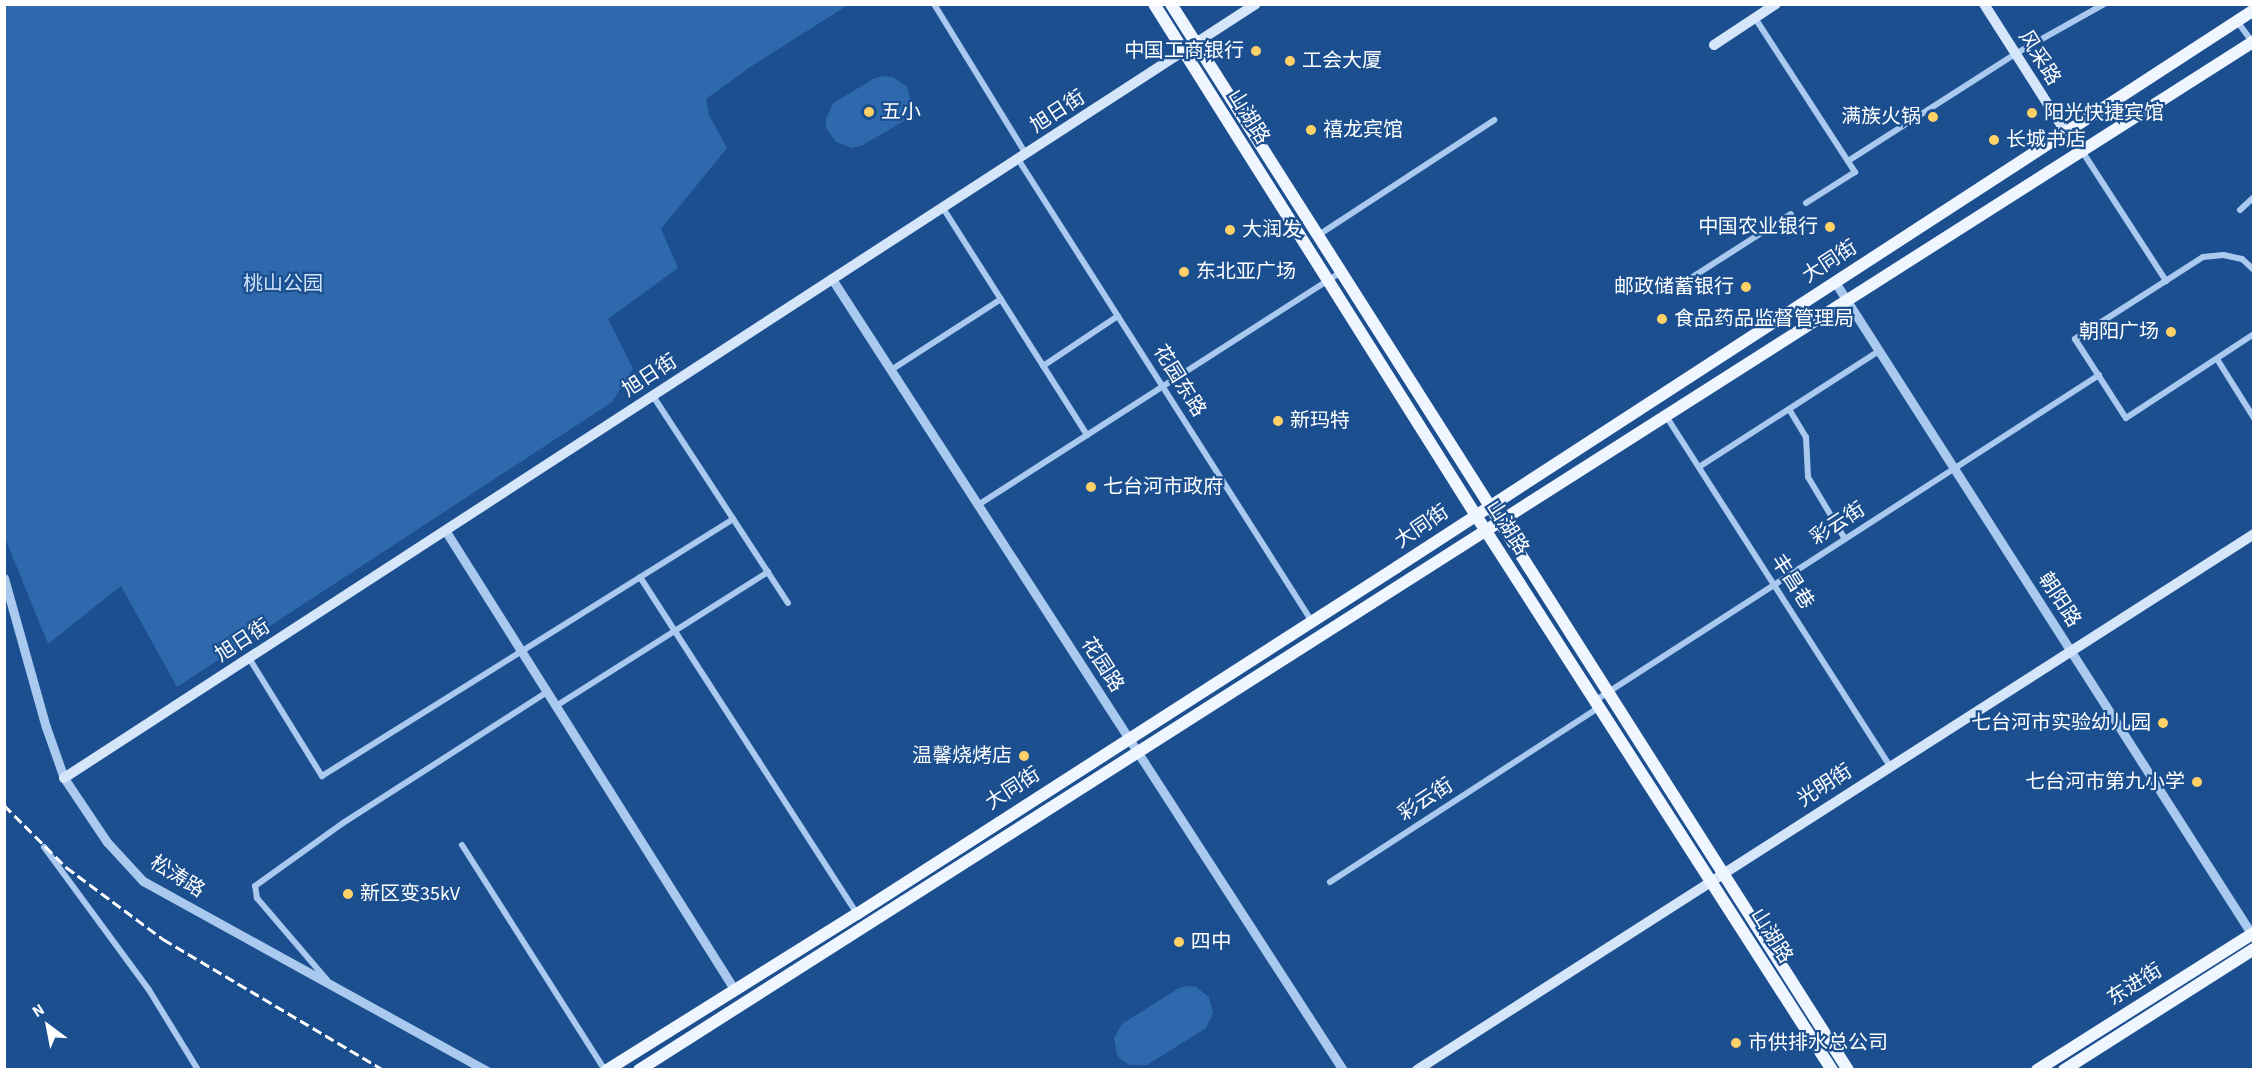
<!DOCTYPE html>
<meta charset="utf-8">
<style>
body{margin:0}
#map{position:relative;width:2258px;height:1074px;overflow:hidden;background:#1b4f8f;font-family:"Source Sans 3","Noto Sans SC",sans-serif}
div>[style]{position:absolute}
.green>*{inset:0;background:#2e69ad}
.minor>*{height:6px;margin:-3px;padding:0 3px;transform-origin:3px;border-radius:3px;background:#a9c9ee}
.tertiary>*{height:9px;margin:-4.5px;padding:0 4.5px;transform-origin:4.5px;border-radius:4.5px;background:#a9c9ee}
.secondary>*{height:10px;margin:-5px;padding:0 5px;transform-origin:5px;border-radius:5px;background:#d6e6fa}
.primary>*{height:12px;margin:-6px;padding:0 6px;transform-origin:6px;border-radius:6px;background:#f0f6ff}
.rail>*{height:3px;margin-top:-1.5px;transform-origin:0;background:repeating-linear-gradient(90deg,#fff 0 10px,transparent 0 14.5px)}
.dots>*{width:16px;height:16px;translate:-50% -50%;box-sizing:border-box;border:3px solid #1b4f8f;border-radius:50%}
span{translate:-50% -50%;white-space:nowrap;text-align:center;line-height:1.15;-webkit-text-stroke:4.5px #1b4f8f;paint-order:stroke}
.poi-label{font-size:20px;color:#fff}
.right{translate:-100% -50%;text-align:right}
.left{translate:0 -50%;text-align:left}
.street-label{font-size:20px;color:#fff}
.park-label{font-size:20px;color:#cfe3fa}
.frame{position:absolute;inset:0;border:6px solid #fff;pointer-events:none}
.north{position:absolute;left:18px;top:996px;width:60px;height:60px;-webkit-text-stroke:4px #1b4f8f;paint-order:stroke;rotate:328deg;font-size:16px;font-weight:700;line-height:24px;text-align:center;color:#fff}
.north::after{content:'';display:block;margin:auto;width:21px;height:27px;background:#fff;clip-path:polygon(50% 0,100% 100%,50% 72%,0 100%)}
</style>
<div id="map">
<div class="green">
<div style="clip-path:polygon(4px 5px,5px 4px,848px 5px,750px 67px,706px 99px,709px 115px,727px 148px,661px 229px,678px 268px,608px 319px,633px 369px,612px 402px,177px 687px,121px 586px,48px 644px,5px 538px)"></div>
<div style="clip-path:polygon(884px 76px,893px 77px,907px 87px,912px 105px,904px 121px,861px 146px,852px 148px,836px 142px,826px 128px,826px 119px,833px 103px,875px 78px)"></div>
<div style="clip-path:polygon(1187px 986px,1196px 987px,1209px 997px,1213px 1013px,1206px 1028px,1147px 1065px,1130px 1065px,1123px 1061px,1117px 1055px,1114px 1038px,1122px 1024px,1179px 988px)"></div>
</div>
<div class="minor">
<div style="left:934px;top:4px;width:176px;rotate:58.5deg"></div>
<div style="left:1755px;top:18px;width:184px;rotate:57deg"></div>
<div style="left:1855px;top:172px;width:58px;rotate:147.7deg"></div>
<div style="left:2237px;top:21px;width:26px;rotate:54deg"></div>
<div style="left:2082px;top:151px;width:155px;rotate:57.1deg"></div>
<div style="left:1018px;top:159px;width:546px;rotate:57.56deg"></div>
<div style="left:1848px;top:161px;width:198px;rotate:-32.6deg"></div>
<div style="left:2015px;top:54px;width:102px;rotate:-29.3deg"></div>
<div style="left:943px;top:208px;width:269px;rotate:57.6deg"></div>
<div style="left:2240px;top:210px;width:19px;rotate:-43deg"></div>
<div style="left:1317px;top:236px;width:212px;rotate:-33.2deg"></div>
<div style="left:2254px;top:270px;width:16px;rotate:-137deg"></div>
<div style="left:2242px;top:259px;width:19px;rotate:-168deg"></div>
<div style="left:2223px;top:255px;width:20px;rotate:174deg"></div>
<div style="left:2203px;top:257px;width:152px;rotate:147.4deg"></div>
<div style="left:2075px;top:339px;width:94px;rotate:57.2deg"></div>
<div style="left:2126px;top:418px;width:153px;rotate:-33.3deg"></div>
<div style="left:1694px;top:276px;width:115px;rotate:-32.6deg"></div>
<div style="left:2217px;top:359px;width:70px;rotate:57.9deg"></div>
<div style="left:1043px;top:366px;width:90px;rotate:-33.7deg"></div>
<div style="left:891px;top:370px;width:131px;rotate:-32.8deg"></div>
<div style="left:653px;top:396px;width:247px;rotate:56.9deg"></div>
<div style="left:1789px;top:409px;width:33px;rotate:59deg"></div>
<div style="left:1806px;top:437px;width:40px;rotate:87.1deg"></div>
<div style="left:1808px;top:477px;width:72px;rotate:59.2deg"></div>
<div style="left:1666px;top:416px;width:416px;rotate:57.4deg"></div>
<div style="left:1699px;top:467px;width:214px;rotate:-32.8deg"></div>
<div style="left:978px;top:505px;width:431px;rotate:-32.7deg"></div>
<div style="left:640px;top:577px;width:401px;rotate:57.2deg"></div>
<div style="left:249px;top:658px;width:139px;rotate:58.3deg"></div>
<div style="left:322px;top:776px;width:485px;rotate:-32deg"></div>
<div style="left:1596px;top:700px;width:599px;rotate:-32.87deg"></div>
<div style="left:556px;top:706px;width:251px;rotate:-32.3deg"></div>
<div style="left:462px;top:845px;width:267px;rotate:57.6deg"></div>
<div style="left:44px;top:847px;width:177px;rotate:53.7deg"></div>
<div style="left:149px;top:990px;width:94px;rotate:58.5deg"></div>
<div style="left:1330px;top:882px;width:321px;rotate:-33deg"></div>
<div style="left:327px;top:980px;width:108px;rotate:-130.5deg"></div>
<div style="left:257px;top:898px;width:12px;rotate:-99deg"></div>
<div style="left:255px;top:886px;width:108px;rotate:-35.6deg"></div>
<div style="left:343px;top:823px;width:242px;rotate:-32.7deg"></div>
</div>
<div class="tertiary">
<div style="left:832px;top:279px;width:942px;rotate:57.14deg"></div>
<div style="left:1835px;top:282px;width:778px;rotate:57.43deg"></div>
<div style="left:445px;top:530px;width:542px;rotate:57.8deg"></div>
<div style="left:4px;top:578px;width:155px;rotate:74.3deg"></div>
<div style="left:46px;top:727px;width:54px;rotate:70.6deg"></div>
<div style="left:64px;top:778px;width:77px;rotate:56.1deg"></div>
<div style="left:107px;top:842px;width:53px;rotate:47.3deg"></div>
<div style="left:143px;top:881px;width:392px;rotate:28.9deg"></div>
</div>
<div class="secondary">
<div style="left:1984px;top:4px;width:151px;rotate:57.5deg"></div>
<div style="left:1714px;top:45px;width:74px;rotate:-33.5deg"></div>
<div style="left:64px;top:778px;width:1421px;rotate:-33deg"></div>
<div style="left:1417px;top:1070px;width:994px;rotate:-32.63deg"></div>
</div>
<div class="primary">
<div style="left:1154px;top:4px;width:603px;rotate:57.81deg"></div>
<div style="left:1475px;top:514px;width:661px;rotate:57.3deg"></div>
<div style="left:1171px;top:4px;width:1263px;rotate:57.58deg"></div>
<div style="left:607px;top:1070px;width:295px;rotate:-32deg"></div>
<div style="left:857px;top:914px;width:642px;rotate:-32.72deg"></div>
<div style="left:1397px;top:567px;width:1022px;rotate:-33.02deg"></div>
<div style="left:639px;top:1070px;width:1915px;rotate:-32.5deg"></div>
<div style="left:2037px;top:1070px;width:257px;rotate:-32.3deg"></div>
<div style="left:2064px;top:1070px;width:225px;rotate:-32.5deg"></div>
</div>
<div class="rail">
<div style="left:4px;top:805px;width:88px;rotate:45deg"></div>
<div style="left:66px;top:867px;width:121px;rotate:36.6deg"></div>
<div style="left:163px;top:939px;width:257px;rotate:30.7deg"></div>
</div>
<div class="dots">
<div style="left:1256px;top:51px;background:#ffd166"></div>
<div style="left:1290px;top:61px;background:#ffd166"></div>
<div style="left:869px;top:112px;background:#ffd166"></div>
<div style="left:2032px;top:113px;background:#ffd166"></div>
<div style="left:1933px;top:117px;background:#ffd166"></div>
<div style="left:1311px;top:130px;background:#ffd166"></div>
<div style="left:1994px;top:140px;background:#ffd166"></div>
<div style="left:1830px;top:227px;background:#ffd166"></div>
<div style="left:1230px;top:230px;background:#ffd166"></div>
<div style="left:1184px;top:272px;background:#ffd166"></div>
<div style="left:1746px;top:287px;background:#ffd166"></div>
<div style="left:1662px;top:319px;background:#ffd166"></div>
<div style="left:2171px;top:332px;background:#ffd166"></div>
<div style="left:1278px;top:421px;background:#ffd166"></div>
<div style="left:1091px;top:487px;background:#ffd166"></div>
<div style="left:2163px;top:723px;background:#ffd166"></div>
<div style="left:1024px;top:756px;background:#ffd166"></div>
<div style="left:2197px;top:782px;background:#ffd166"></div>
<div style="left:348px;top:894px;background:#ffd166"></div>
<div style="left:1179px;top:942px;background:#ffd166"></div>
<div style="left:1736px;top:1043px;background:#ffd166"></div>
</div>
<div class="poi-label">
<span class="right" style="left:1244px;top:51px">中国工商银行</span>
<span class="left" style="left:1302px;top:61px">工会大厦</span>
<span class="left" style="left:881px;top:112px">五小</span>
<span class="left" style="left:2044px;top:113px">阳光快捷宾馆</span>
<span class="right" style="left:1921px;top:117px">满族火锅</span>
<span class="left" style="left:1323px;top:130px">禧龙宾馆</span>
<span class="left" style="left:2006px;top:140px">长城书店</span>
<span class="right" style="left:1818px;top:227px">中国农业银行</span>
<span class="left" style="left:1242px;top:230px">大润发</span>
<span class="left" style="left:1196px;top:272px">东北亚广场</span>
<span class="right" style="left:1734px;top:287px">邮政储蓄银行</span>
<span class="left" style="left:1674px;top:319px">食品药品监督管理局</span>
<span class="right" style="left:2159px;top:332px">朝阳广场</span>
<span class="left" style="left:1290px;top:421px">新玛特</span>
<span class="left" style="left:1103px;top:487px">七台河市政府</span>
<span class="right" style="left:2151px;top:723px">七台河市实验幼儿园</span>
<span class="right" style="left:1012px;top:756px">温馨烧烤店</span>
<span class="right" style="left:2185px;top:782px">七台河市第九小学</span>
<span class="left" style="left:360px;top:894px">新区变35kV</span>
<span class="left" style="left:1191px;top:942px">四中</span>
<span class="left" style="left:1748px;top:1043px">市供排水总公司</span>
</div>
<div class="street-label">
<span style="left:2039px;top:58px;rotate:58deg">风采路</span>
<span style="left:1058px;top:112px;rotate:-33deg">旭日街</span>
<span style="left:1248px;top:117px;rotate:58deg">山湖路</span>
<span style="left:1830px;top:262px;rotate:-33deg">大同街</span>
<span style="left:650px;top:376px;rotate:-33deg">旭日街</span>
<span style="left:1179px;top:381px;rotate:58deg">花园东路</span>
<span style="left:1838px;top:524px;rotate:-33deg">彩云街</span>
<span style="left:1422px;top:527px;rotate:-34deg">大同街</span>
<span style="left:1507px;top:528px;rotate:57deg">山湖路</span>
<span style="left:1792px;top:582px;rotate:57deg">丰昌巷</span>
<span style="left:2059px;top:600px;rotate:57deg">朝阳路</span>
<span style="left:243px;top:641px;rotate:-33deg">旭日街</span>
<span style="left:1102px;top:665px;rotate:57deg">花园路</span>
<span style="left:1825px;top:786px;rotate:-33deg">光明街</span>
<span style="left:1013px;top:789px;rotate:-33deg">大同街</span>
<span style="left:1426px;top:800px;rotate:-33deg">彩云街</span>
<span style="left:177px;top:877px;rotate:32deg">松涛路</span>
<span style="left:1771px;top:936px;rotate:58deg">山湖路</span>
<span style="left:2135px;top:985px;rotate:-32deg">东进街</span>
</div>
<div class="park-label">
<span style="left:283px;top:284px">桃山公园</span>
</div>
<div class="frame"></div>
<div class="north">N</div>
</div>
